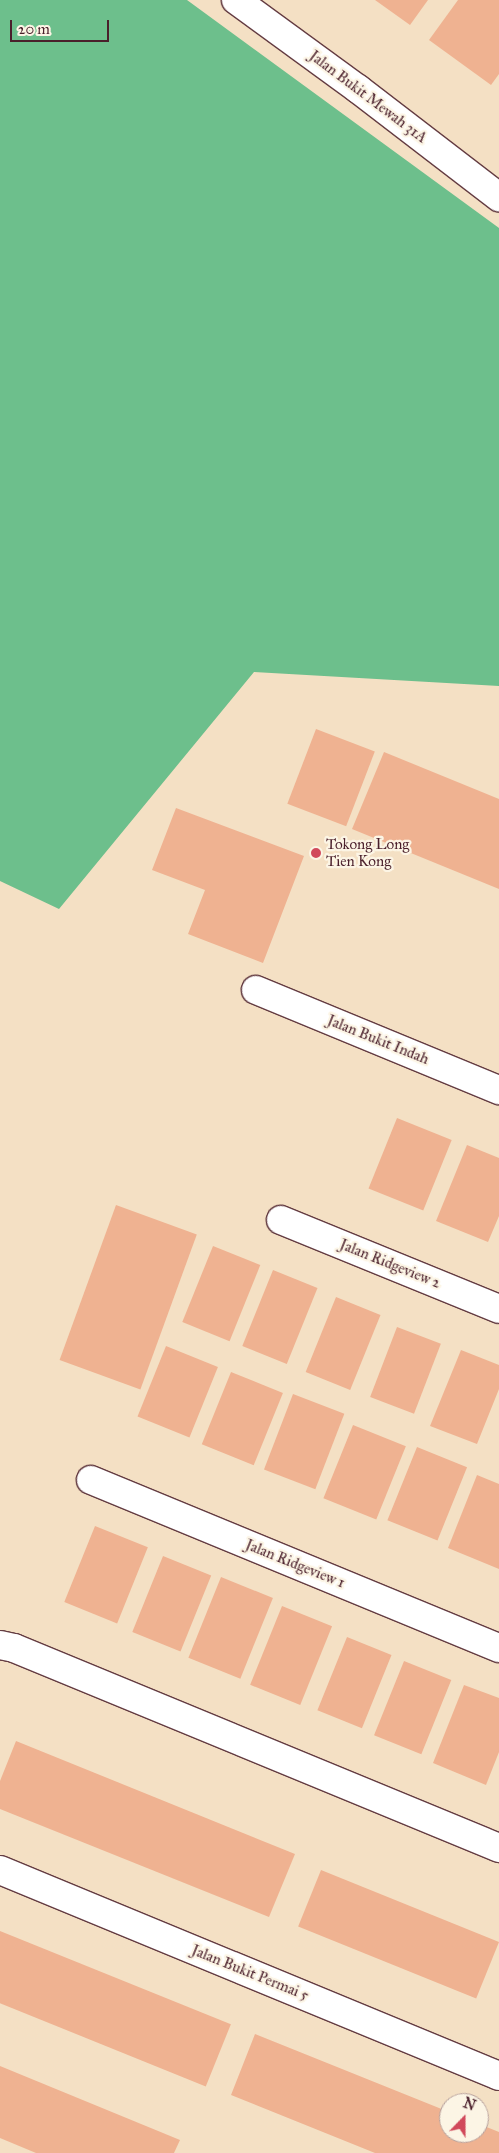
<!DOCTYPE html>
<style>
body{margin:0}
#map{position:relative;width:499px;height:2153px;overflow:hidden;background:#f4e0c4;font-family:"IM FELL Great Primer",serif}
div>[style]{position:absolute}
.forest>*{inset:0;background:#6dbf8c}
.building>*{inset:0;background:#efb291;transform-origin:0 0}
.roads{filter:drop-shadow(1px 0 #643c42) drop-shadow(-1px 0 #643c42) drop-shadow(0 1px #643c42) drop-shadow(0 -1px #643c42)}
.street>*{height:28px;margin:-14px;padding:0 14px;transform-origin:14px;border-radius:14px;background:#fff}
.dots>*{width:14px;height:14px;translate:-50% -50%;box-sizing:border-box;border:2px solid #fcf5e5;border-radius:50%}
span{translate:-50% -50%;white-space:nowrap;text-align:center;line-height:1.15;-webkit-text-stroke:4.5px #fcf5e5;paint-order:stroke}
.street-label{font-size:15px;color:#4a1f2b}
.poi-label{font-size:15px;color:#4a1f2b}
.left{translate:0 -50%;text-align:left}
.north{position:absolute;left:439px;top:2093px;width:50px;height:50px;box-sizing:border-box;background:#fcf5e5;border:1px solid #b59f9b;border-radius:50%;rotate:22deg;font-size:14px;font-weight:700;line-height:20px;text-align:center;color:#4a1f2b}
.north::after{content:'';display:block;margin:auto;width:18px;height:22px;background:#d1495b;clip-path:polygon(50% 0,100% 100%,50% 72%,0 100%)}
.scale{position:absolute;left:10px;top:20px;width:99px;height:22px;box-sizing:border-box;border:2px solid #4a1f2b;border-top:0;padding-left:6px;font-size:15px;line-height:18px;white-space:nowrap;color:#4a1f2b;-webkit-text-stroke:4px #fcf5e5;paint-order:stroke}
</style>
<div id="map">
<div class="forest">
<div style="clip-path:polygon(0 0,187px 0,499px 228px,499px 686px,254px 672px,59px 909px,0 881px)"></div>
</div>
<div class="building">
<div style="clip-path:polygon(375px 0,428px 0,410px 25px)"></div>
<div style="clip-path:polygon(458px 0,499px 0,499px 74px,491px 85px,429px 40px)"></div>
<div style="left:316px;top:729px;width:63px;height:80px;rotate:21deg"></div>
<div style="clip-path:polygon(384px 752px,499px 799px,499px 889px,352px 829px)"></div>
<div style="clip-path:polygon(176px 808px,304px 856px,263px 963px,188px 934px,205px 890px,152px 870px)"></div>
<div style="left:397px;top:1118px;width:59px;height:76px;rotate:22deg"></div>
<div style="clip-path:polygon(467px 1145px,499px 1158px,499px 1216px,488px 1242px,436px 1221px)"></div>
<div style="left:116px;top:1205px;width:86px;height:165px;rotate:20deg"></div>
<div style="left:213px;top:1246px;width:51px;height:82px;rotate:22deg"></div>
<div style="left:273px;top:1270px;width:48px;height:82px;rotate:22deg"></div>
<div style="left:336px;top:1297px;width:48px;height:81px;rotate:22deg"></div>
<div style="left:397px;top:1327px;width:47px;height:75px;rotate:21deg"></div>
<div style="left:166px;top:1346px;width:56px;height:76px;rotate:22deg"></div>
<div style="clip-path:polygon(461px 1350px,499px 1365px,499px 1389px,477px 1444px,430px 1426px)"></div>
<div style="left:231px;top:1372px;width:56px;height:78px;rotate:22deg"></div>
<div style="left:293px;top:1394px;width:55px;height:81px;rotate:21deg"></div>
<div style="left:353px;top:1425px;width:57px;height:79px;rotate:22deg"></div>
<div style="left:417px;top:1447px;width:54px;height:79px;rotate:22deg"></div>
<div style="clip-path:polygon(477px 1475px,499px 1484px,499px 1569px,448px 1548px)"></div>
<div style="left:95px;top:1526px;width:57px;height:82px;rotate:22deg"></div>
<div style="left:163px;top:1556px;width:52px;height:82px;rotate:22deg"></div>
<div style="left:221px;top:1577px;width:56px;height:87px;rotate:22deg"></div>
<div style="left:282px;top:1606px;width:54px;height:85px;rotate:22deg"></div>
<div style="left:347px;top:1637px;width:48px;height:79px;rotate:22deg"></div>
<div style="left:404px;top:1661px;width:51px;height:80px;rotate:22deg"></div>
<div style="clip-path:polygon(464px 1685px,499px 1698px,499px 1752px,486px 1785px,433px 1763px)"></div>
<div style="clip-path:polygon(16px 1741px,295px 1854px,269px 1917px,0 1809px,0 1781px)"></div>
<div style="left:321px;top:1870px;width:192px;height:61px;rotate:22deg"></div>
<div style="left:0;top:1931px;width:249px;height:67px;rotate:22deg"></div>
<div style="clip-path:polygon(255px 2034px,449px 2112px,449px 2133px,479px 2133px,479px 2124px,499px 2132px,499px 2153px,375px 2153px,231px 2095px)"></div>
<div style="clip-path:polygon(0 2066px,180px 2140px,174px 2153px,36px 2153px,0 2138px)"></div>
</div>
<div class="roads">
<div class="street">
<div style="left:236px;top:0;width:151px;rotate:36.1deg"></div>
<div style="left:358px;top:89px;width:178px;rotate:37.5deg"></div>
<div style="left:256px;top:990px;width:263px;rotate:22.4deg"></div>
<div style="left:281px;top:1220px;width:235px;rotate:22.2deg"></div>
<div style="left:91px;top:1480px;width:441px;rotate:22.4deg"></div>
<div style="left:0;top:1645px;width:14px;rotate:12deg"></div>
<div style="left:14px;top:1648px;width:525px;rotate:22.41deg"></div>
<div style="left:0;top:1870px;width:540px;rotate:22.43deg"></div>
</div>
</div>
<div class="dots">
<div style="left:316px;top:853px;background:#d1495b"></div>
</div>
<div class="street-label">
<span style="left:368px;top:97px;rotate:37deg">Jalan Bukit Mewah 31A</span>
<span style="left:378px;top:1040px;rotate:22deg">Jalan Bukit Indah</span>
<span style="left:390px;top:1264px;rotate:22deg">Jalan Ridgeview 2</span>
<span style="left:295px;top:1564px;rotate:22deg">Jalan Ridgeview 1</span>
<span style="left:250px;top:1973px;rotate:22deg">Jalan Bukit Permai 5</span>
</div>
<div class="poi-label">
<span class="left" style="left:326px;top:853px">Tokong Long<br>Tien Kong</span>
</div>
<div class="north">N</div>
<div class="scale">20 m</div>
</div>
